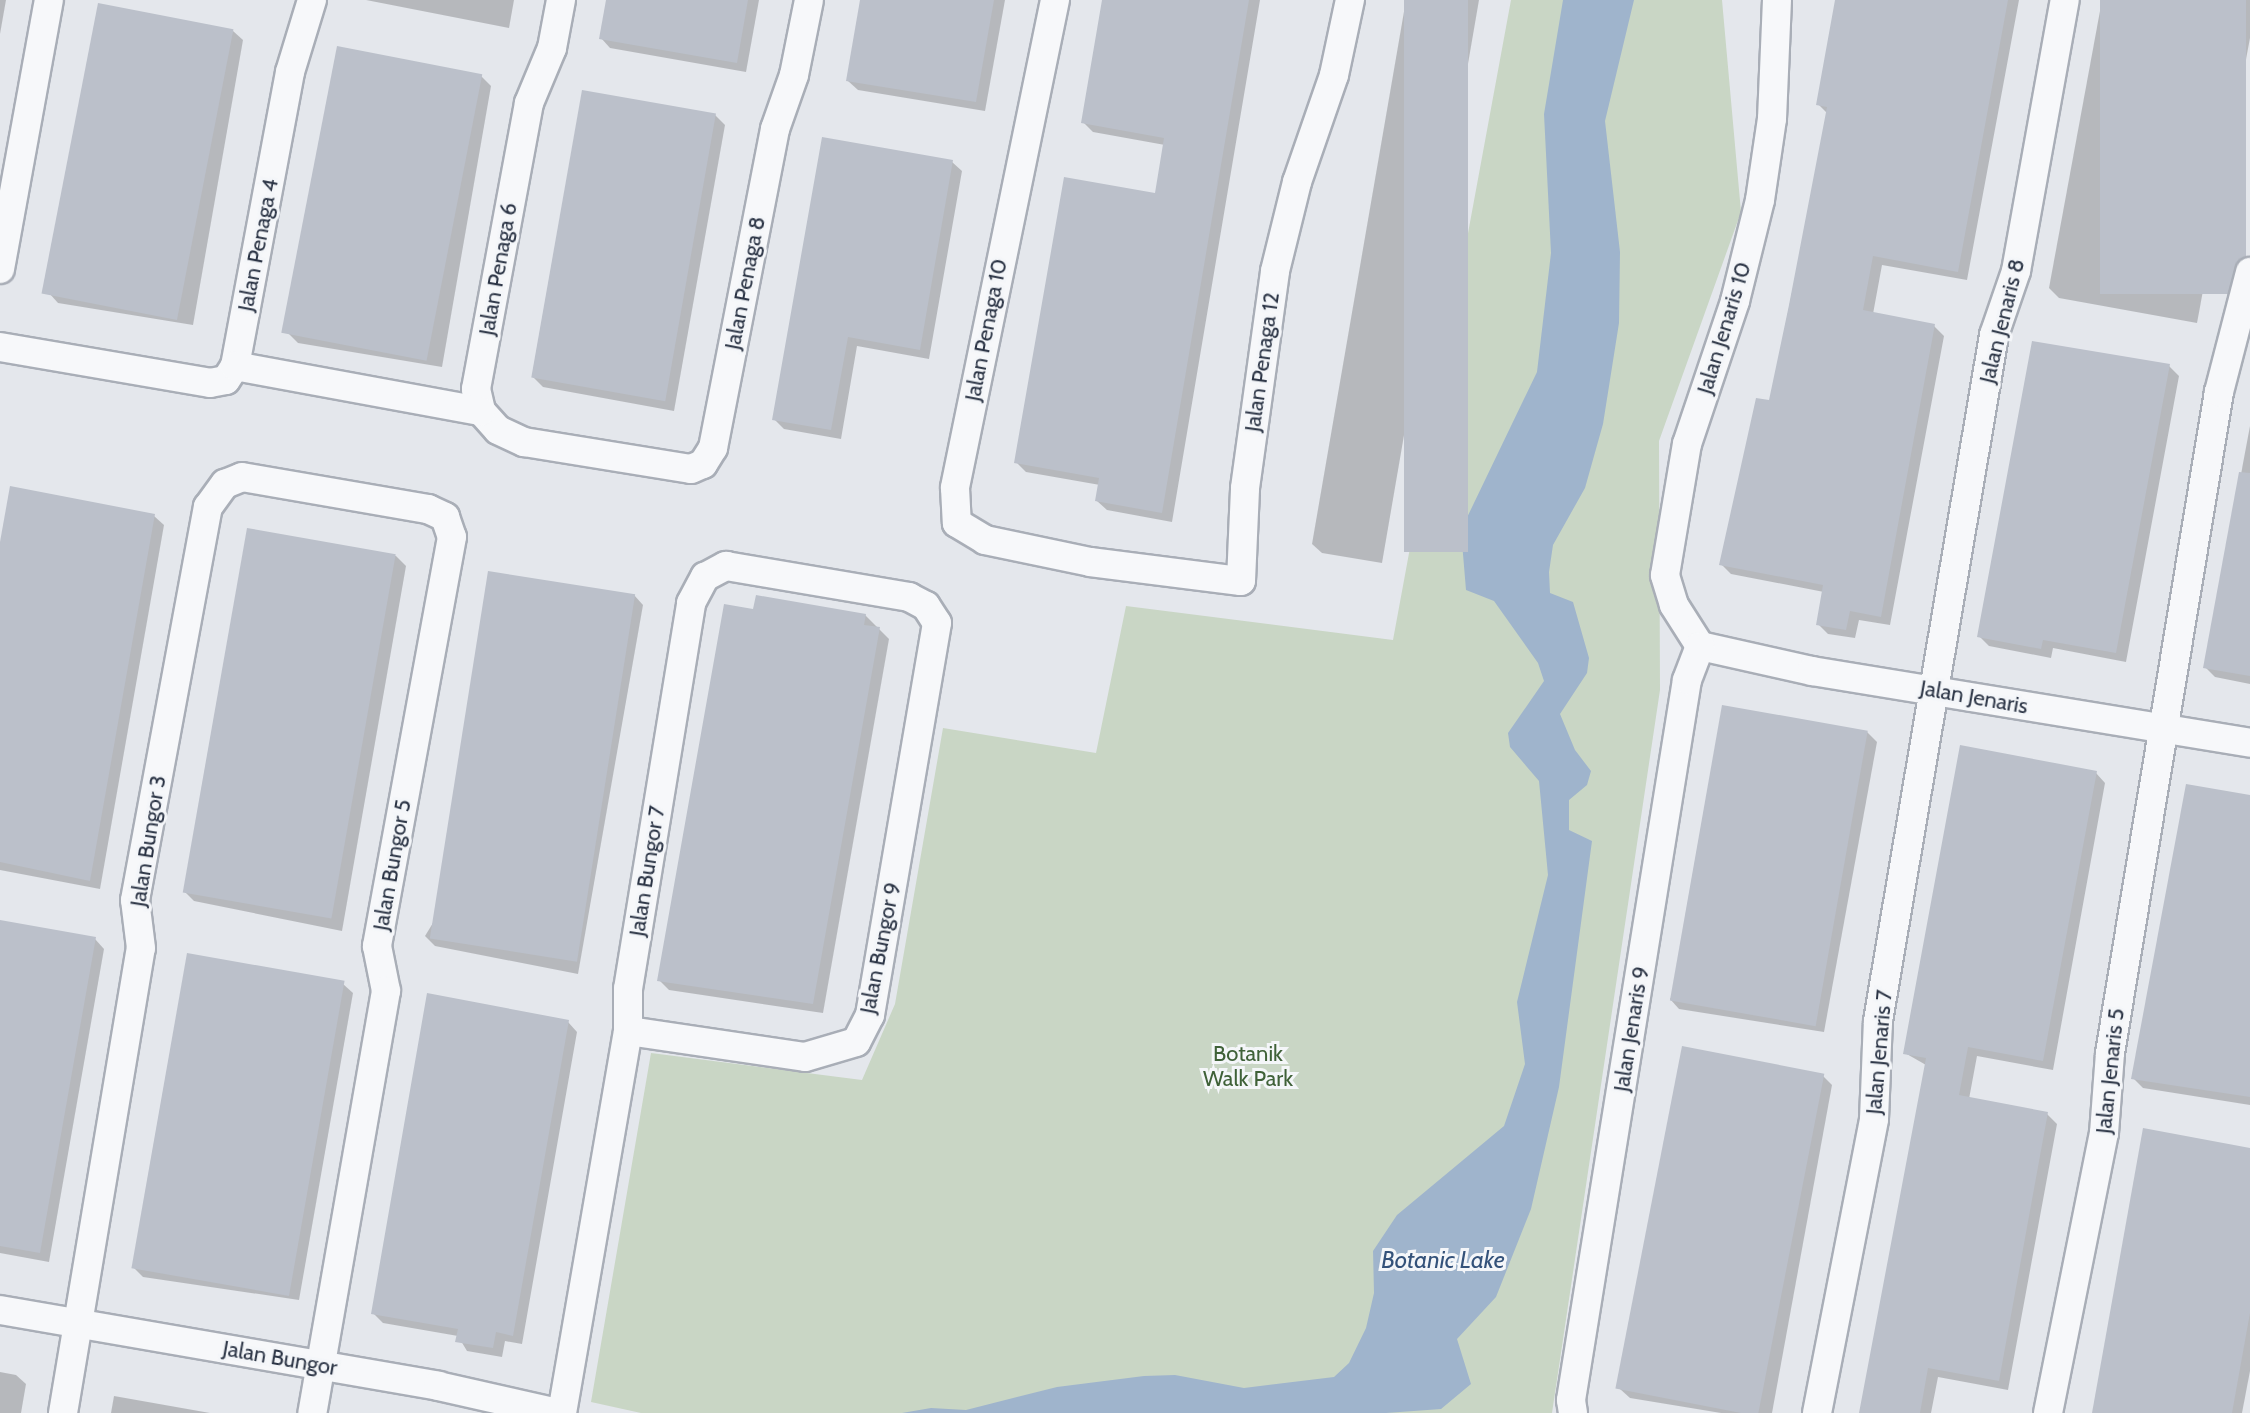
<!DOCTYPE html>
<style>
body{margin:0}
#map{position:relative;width:2250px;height:1413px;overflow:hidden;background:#e4e7ec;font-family:Cabin,sans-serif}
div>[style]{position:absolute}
.green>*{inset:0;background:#c9d6c5}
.water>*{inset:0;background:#9fb4cc}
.shadow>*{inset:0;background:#0003}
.building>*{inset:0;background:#bbc0ca;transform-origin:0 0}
.roads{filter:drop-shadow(2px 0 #a9aeb7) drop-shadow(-2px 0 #a9aeb7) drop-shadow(0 2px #a9aeb7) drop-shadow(0 -2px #a9aeb7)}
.minor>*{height:28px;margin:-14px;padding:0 14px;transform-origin:14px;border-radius:14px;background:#f7f8fa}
span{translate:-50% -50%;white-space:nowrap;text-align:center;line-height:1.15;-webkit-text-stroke:6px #f4f6f9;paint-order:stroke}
.street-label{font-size:22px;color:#2b3445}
.park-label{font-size:22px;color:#3f6138}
.water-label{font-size:24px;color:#34527a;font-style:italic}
</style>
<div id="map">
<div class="green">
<div style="clip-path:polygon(1511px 0,1722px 0,1741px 212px,1659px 441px,1660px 690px,1552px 1413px,641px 1413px,591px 1402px,651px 1053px,862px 1080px,895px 1004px,943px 728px,1096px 753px,1126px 606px,1393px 640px)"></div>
</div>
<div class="water">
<div style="clip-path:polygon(1563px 0,1634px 0,1605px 121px,1620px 252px,1619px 323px,1603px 424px,1585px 488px,1553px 545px,1549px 572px,1550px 593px,1573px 602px,1589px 658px,1587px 673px,1560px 714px,1575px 750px,1591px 771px,1587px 785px,1569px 800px,1569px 830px,1592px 841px,1559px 1087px,1531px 1209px,1496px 1297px,1457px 1339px,1471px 1384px,1441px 1409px,1386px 1413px,902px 1413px,931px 1408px,966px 1410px,1057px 1387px,1144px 1376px,1175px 1375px,1244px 1388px,1334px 1377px,1349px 1363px,1366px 1328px,1374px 1293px,1373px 1251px,1397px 1215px,1504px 1126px,1525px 1064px,1517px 1002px,1548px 875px,1539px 781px,1510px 747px,1508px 733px,1544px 681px,1538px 663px,1494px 601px,1466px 590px,1461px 530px,1537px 372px,1551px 253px,1544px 114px)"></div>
</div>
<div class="shadow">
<div style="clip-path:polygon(0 0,6px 0,0 34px)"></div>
<div style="clip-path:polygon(366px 0,514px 0,509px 28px)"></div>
<div style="clip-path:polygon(608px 0,759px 0,746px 72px,610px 48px,601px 38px)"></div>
<div style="clip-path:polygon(862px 0,1005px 0,985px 111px,858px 90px,848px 81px)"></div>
<div style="clip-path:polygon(1104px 0,1260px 0,1172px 522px,1107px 510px,1097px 501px,1100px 485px,1026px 472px,1016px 462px,1156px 195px,1165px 145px,1093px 132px,1083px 122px)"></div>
<div style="clip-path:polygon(1406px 0,1479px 0,1382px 563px,1322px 553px,1312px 544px)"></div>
<div style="clip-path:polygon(1837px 0,2019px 0,1967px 280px,1882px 265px,1873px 314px,1934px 326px,1944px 336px,1890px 625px,1859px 620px,1855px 638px,1828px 634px,1818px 624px,1824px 592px,1731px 574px,1721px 564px,1770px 402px,1828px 114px,1818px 104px)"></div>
<div style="clip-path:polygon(2102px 0,2250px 0,2250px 38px,2197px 323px,2059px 298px,2049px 288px)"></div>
<div style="clip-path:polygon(233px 31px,243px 40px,193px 325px,58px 303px,49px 293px)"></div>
<div style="clip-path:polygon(481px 76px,491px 86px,442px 367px,298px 343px,288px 333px)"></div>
<div style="clip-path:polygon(715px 115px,725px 125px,674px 411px,543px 387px,533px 377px)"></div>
<div style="clip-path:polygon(952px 162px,962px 171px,929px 359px,857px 346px,841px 439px,784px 429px,774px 419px)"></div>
<div style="clip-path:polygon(2169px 366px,2179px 376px,2126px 662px,2053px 648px,2051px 658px,1989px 646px,1979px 636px)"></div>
<div style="clip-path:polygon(2250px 426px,2250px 684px,2215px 677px,2205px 667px)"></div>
<div style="clip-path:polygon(154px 516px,164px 525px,100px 889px,0 870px,0 553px)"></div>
<div style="clip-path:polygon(248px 530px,396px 556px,406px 566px,342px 931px,194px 901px,185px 892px)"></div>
<div style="clip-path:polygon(634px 595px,643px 605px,578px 974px,435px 946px,425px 936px)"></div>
<div style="clip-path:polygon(755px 611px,865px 615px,889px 639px,823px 1013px,669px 990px,660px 981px)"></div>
<div style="clip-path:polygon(1867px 732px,1877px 742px,1824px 1032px,1679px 1009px,1670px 999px)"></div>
<div style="clip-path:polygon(2096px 773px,2105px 783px,2053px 1070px,1977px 1056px,1969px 1099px,2047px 1114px,2057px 1124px,2008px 1390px,1938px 1377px,1931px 1413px,1862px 1413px,1926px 1065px,1905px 1053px)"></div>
<div style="clip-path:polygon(2250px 798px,2250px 1105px,2143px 1088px,2133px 1078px)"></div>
<div style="clip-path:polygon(0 922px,95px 939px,104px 949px,49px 1262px,0 1253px)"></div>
<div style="clip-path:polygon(343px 984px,353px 993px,299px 1300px,143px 1277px,133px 1267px)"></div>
<div style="clip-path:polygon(568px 1022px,577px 1032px,522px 1344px,505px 1341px,502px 1357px,467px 1351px,458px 1336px,383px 1323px,373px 1313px)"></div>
<div style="clip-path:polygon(1823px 1076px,1832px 1085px,1772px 1413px,1721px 1413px,1630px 1398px,1620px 1389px)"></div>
<div style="clip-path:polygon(2250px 1150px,2250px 1371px,2242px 1413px,2094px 1413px)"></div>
<div style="clip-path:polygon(0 1372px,16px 1375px,26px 1384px,21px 1413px,0 1413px)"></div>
<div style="clip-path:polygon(114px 1396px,210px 1413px,111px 1413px)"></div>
</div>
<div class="building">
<div style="clip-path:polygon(606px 0,748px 0,737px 63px,599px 39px)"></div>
<div style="clip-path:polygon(860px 0,994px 0,976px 102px,846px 81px)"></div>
<div style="clip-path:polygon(1102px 0,1249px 0,1162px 513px,1095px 501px,1099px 478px,1014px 463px,1064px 177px,1155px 193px,1164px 138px,1081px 123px)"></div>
<div style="left:1404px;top:0;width:64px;height:552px"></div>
<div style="clip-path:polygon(1835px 0,2008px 0,1958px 272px,1873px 256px,1863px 310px,1935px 324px,1881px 617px,1850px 611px,1846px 630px,1816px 625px,1823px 585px,1719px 565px,1756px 398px,1769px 400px,1789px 305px,1827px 107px,1816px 105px)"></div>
<div style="left:2100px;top:0;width:146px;height:294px"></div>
<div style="left:98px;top:3px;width:138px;height:296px;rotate:11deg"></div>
<div style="left:337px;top:46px;width:148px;height:292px;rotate:11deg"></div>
<div style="left:582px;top:90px;width:136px;height:292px;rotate:10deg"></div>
<div style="clip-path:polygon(822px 137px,953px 160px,920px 350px,848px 337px,831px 430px,772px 420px)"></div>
<div style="clip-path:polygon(2032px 341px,2170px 364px,2116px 653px,2043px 640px,2041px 649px,1977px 637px)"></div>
<div style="clip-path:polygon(2239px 472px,2250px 473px,2250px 676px,2203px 668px)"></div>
<div style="clip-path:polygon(10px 486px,155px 514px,90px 881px,0 862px,0 542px)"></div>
<div style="left:247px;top:528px;width:151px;height:370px;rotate:10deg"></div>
<div style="left:488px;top:571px;width:149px;height:372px;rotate:9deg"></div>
<div style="clip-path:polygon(756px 595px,866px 614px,864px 625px,880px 627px,813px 1004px,657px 981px,724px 604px,753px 609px)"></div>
<div style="left:1722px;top:705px;width:148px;height:300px;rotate:10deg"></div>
<div style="clip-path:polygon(1960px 745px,2097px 771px,2043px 1061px,1968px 1047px,1959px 1095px,2048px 1112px,1999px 1381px,1928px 1368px,1920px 1413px,1859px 1413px,1926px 1058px,1903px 1054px)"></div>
<div style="clip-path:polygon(2186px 784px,2250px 795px,2250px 1097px,2131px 1079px)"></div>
<div style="clip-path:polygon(0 920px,96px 937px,40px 1253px,0 1246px)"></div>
<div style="left:187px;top:953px;width:160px;height:320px;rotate:10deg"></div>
<div style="clip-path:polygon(427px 993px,569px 1020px,513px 1336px,496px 1332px,493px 1348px,455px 1342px,458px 1329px,371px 1314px)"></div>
<div style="left:1682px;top:1046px;width:145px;height:349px;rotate:11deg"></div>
<div style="clip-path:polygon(2143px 1128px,2250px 1148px,2250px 1313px,2232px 1413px,2092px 1413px)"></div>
</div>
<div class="roads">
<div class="minor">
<div style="left:561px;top:0;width:49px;rotate:100.6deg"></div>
<div style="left:552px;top:48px;width:60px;rotate:112.7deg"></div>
<div style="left:529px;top:103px;width:291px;rotate:100.5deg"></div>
<div style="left:476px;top:389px;width:23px;rotate:77deg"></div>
<div style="left:481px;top:411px;width:25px;rotate:48deg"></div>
<div style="left:498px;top:430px;width:29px;rotate:25deg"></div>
<div style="left:524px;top:442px;width:169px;rotate:9.2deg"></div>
<div style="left:691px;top:469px;width:13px;rotate:-23deg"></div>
<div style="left:703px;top:464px;width:19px;rotate:-58deg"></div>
<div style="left:713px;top:448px;width:325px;rotate:-79deg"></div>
<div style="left:775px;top:129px;width:57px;rotate:-70.6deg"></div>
<div style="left:794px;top:75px;width:76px;rotate:-78.7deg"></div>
<div style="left:1055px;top:0;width:498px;rotate:101.6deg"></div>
<div style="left:955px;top:488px;width:35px;rotate:87deg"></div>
<div style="left:957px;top:523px;width:33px;rotate:31deg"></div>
<div style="left:985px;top:540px;width:107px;rotate:11.8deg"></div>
<div style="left:1090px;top:562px;width:152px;rotate:7.2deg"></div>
<div style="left:1241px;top:581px;width:93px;rotate:-87.5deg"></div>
<div style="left:1245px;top:488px;width:219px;rotate:-82.1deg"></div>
<div style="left:1275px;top:271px;width:92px;rotate:-76.1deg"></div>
<div style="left:1297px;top:182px;width:113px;rotate:-70.9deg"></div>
<div style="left:1334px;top:75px;width:77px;rotate:-78deg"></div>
<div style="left:0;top:269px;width:273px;rotate:-79.7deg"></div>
<div style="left:0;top:347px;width:213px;rotate:9.7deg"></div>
<div style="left:210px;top:383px;width:16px;rotate:-11deg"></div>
<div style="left:226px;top:380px;width:17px;rotate:-57deg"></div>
<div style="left:235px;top:366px;width:299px;rotate:-79.4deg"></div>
<div style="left:290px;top:72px;width:75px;rotate:-73deg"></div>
<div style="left:235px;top:366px;width:250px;rotate:10.4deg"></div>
<div style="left:1700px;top:646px;width:49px;rotate:-122.4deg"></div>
<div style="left:1674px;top:605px;width:31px;rotate:-107deg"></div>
<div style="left:1665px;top:575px;width:133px;rotate:-80.5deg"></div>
<div style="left:1687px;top:444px;width:151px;rotate:-71.4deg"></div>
<div style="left:1735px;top:301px;width:104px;rotate:-76.1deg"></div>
<div style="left:1760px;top:200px;width:82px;rotate:-81.6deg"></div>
<div style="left:1772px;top:119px;width:119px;rotate:-87.6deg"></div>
<div style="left:1700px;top:646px;width:115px;rotate:12.6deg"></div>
<div style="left:1812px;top:671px;width:444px;rotate:9.3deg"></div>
<div style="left:0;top:1310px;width:445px;rotate:9.8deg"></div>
<div style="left:438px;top:1386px;width:123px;rotate:12.7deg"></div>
<div style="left:63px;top:1413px;width:471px;rotate:-80.5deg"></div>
<div style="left:141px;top:948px;width:48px;rotate:-97.1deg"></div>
<div style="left:135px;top:900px;width:400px;rotate:-79.5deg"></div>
<div style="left:208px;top:507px;width:29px;rotate:-54deg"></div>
<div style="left:225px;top:484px;width:18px;rotate:-22deg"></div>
<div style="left:242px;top:477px;width:189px;rotate:9.8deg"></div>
<div style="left:428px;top:509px;width:19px;rotate:25deg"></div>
<div style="left:445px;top:517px;width:21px;rotate:71deg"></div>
<div style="left:452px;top:537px;width:416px;rotate:100.4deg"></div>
<div style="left:377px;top:946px;width:46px;rotate:78.7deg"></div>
<div style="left:386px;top:991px;width:428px;rotate:99.9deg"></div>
<div style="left:562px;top:1413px;width:388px;rotate:-80.2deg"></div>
<div style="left:628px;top:1031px;width:42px;rotate:-90deg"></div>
<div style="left:628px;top:989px;width:391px;rotate:-80.7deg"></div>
<div style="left:691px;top:603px;width:30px;rotate:-62deg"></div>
<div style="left:705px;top:577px;width:24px;rotate:-28deg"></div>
<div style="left:726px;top:566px;width:186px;rotate:9.6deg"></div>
<div style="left:909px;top:597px;width:19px;rotate:28deg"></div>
<div style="left:926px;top:606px;width:20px;rotate:57deg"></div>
<div style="left:937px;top:623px;width:398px;rotate:99.7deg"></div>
<div style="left:870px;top:1015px;width:30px;rotate:117deg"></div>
<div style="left:856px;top:1042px;width:53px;rotate:163.6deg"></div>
<div style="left:805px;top:1057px;width:179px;rotate:-171.6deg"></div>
<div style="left:1573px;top:1413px;width:13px;rotate:-99deg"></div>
<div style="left:1571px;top:1400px;width:729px;rotate:-80.85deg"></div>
<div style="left:1687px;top:680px;width:36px;rotate:-69deg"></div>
<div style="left:1817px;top:1413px;width:299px;rotate:-79deg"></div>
<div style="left:1874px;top:1119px;width:98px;rotate:-87.7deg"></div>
<div style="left:1878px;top:1021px;width:696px;rotate:-80.4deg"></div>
<div style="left:1994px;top:335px;width:68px;rotate:-71deg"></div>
<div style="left:2016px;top:271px;width:275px;rotate:-79.8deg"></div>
<div style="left:2048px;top:1413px;width:286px;rotate:-78.7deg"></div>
<div style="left:2104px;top:1133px;width:80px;rotate:-85.7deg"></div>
<div style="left:2110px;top:1053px;width:670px;rotate:-80.64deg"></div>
<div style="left:2219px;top:392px;width:124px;rotate:-75.5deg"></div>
</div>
</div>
<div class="street-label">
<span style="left:258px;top:245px;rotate:-79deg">Jalan Penaga 4</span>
<span style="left:498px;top:269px;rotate:-80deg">Jalan Penaga 6</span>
<span style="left:745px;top:283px;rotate:-79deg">Jalan Penaga 8</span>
<span style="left:2002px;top:321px;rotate:-76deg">Jalan Jenaris 8</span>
<span style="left:1724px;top:328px;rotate:-73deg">Jalan Jenaris 10</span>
<span style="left:986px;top:330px;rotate:-79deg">Jalan Penaga 10</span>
<span style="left:1262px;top:362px;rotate:-82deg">Jalan Penaga 12</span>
<span style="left:1974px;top:697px;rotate:10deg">Jalan Jenaris</span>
<span style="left:148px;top:841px;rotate:-81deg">Jalan Bungor 3</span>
<span style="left:392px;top:865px;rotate:-80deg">Jalan Bungor 5</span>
<span style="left:647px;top:871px;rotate:-81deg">Jalan Bungor 7</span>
<span style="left:880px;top:948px;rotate:-79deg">Jalan Bungor 9</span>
<span style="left:1631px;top:1029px;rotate:-81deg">Jalan Jenaris 9</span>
<span style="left:1879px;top:1052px;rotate:-85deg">Jalan Jenaris 7</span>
<span style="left:2110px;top:1071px;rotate:-84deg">Jalan Jenaris 5</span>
<span style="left:280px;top:1358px;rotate:10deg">Jalan Bungor</span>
</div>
<div class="park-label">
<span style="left:1248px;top:1066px">Botanik<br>Walk Park</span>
</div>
<div class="water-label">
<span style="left:1443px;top:1260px">Botanic Lake</span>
</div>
</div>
